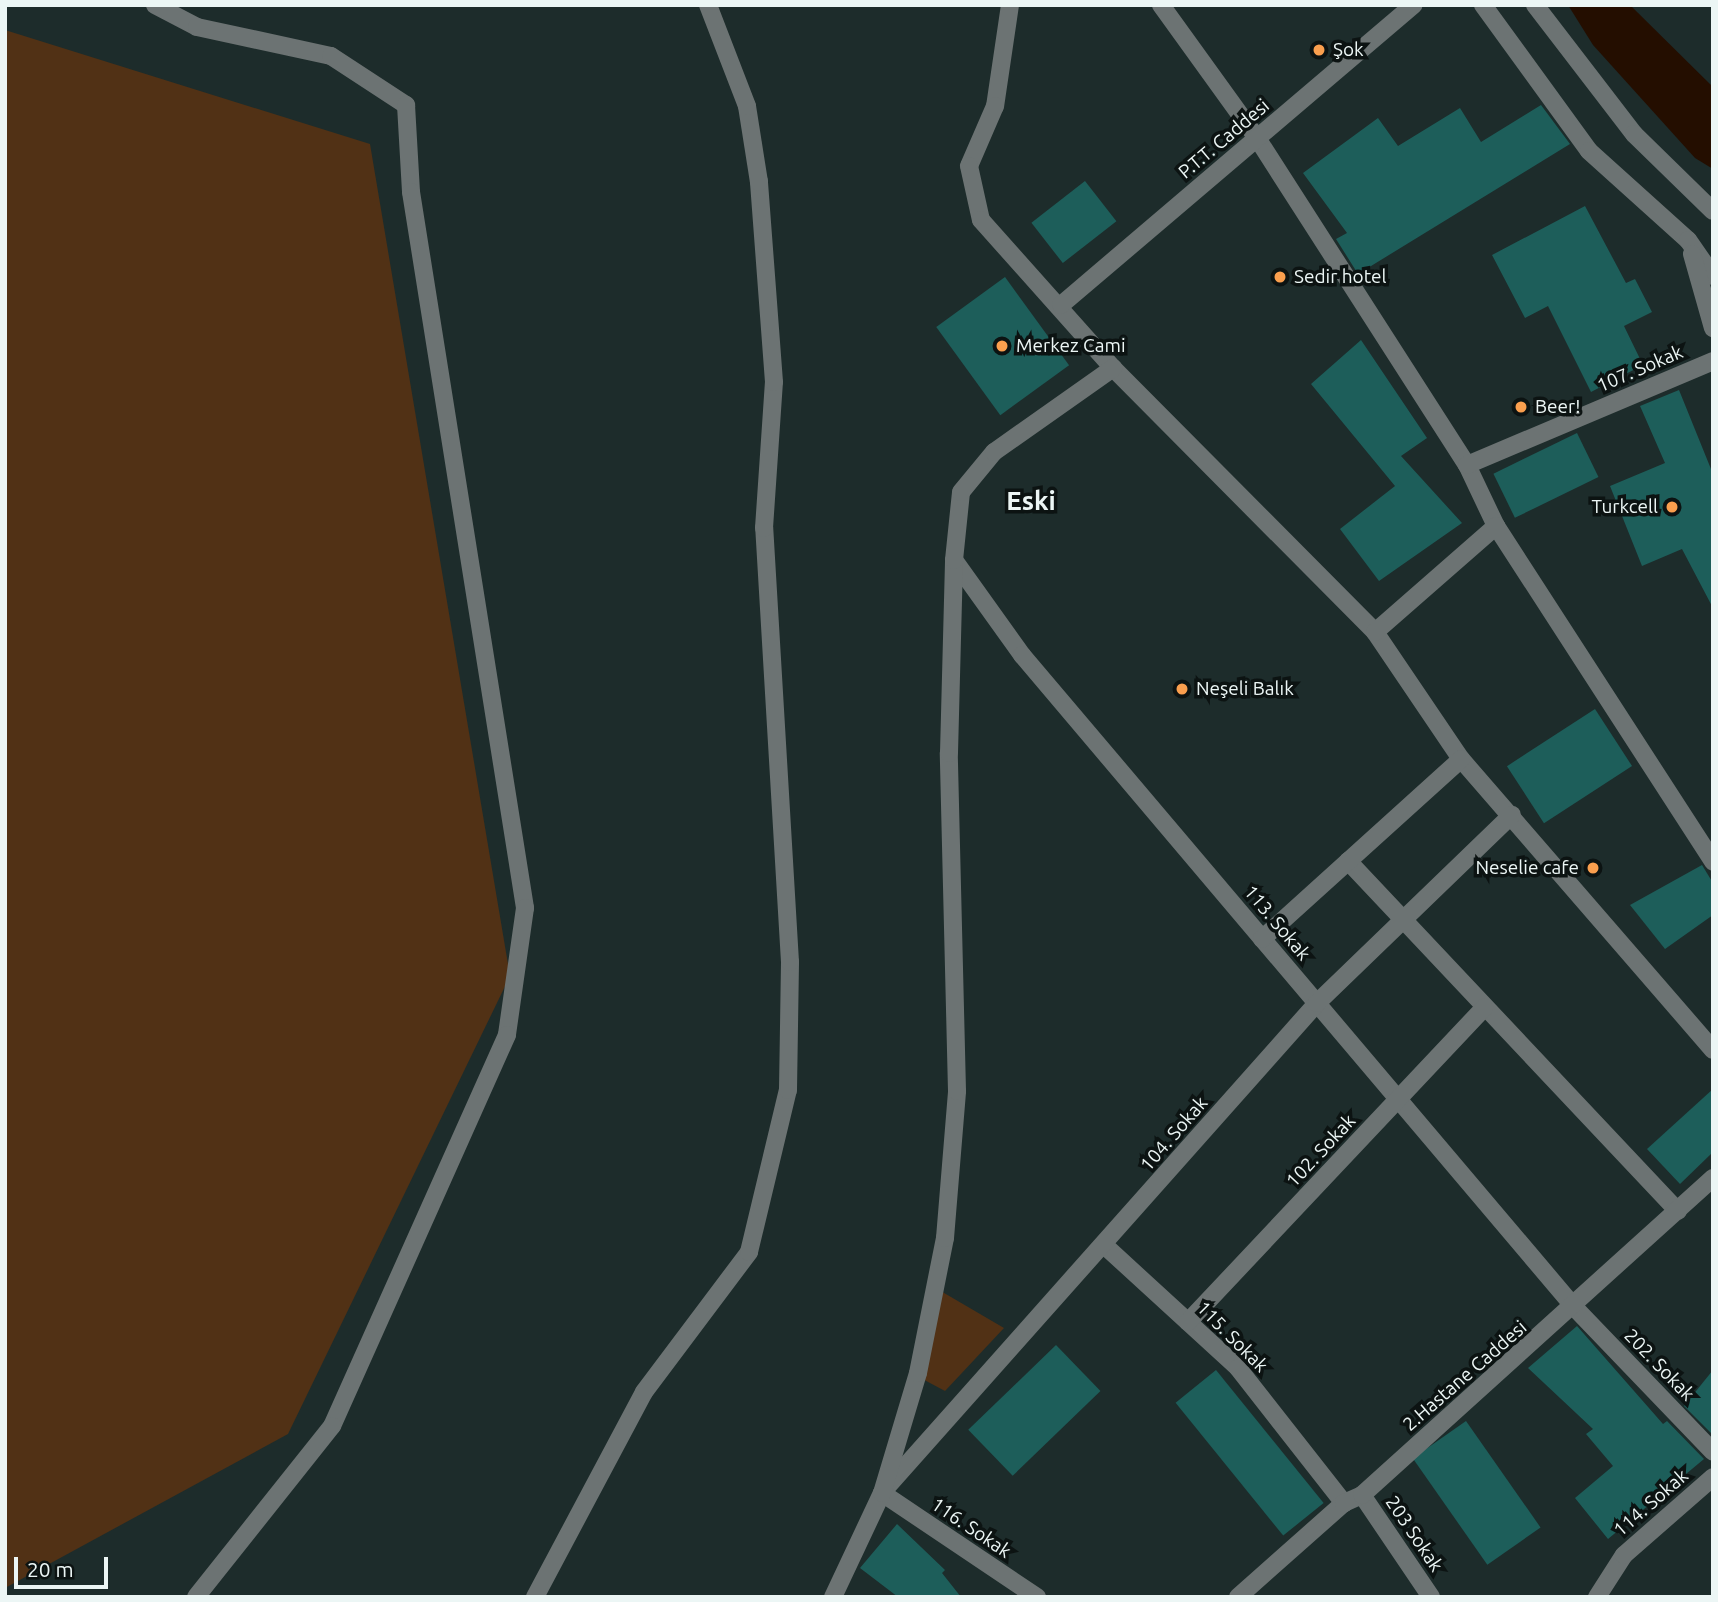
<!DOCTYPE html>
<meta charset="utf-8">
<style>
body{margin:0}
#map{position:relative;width:1718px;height:1602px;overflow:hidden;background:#1d2c2b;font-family:Ubuntu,sans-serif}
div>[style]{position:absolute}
.green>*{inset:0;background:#513115}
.water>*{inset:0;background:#240e00}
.building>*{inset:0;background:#1d5e5a;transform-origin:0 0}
.minor>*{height:18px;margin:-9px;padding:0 9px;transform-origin:9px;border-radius:9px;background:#6c7373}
.dots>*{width:19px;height:19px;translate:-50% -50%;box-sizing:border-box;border:4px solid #0c1312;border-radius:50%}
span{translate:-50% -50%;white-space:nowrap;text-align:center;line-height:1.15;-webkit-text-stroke:7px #0c1312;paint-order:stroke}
.poi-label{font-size:19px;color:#ecf6f5}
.left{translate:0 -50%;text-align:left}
.right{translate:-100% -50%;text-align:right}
.street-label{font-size:19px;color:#ecf6f5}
.district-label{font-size:26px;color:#ecf6f5;font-weight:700}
.frame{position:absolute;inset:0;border:7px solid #ecf6f5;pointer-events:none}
.scale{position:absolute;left:14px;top:1557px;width:94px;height:32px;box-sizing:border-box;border:4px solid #ecf6f5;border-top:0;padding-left:9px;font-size:21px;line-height:24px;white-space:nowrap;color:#ecf6f5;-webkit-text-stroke:5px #0c1312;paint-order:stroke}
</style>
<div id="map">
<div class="green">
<div style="clip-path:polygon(5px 30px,370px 144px,510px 976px,288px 1434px,5px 1588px)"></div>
<div style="clip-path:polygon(939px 1290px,1004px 1328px,945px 1391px,915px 1375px)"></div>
</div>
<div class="water">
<div style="clip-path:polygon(1568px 5px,1630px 5px,1713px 87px,1713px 169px,1695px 158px,1593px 45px)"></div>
</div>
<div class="building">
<div style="clip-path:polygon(1541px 105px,1570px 144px,1358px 274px,1336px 239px,1347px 233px,1303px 173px,1378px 118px,1398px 146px,1460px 108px,1481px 142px)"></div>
<div style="left:1085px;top:181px;width:51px;height:68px;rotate:52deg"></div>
<div style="clip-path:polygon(1585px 206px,1626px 283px,1635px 279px,1652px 312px,1624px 326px,1643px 365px,1591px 392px,1548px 306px,1525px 318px,1492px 255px)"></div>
<div style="left:1005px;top:277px;width:109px;height:85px;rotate:54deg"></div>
<div style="clip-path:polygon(1361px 340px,1427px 438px,1401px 456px,1462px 523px,1379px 581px,1340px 529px,1395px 486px,1311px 384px)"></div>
<div style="clip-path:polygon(1679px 390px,1713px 474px,1713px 608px,1682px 549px,1642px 566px,1610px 486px,1665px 463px,1640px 406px)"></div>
<div style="left:1577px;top:433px;width:49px;height:93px;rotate:64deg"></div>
<div style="left:1595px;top:709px;width:68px;height:105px;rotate:57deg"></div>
<div style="clip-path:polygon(1702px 865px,1713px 883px,1713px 915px,1665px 949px,1630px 905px)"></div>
<div style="clip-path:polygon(1713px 1089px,1713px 1152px,1680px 1184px,1647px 1149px)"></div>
<div style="clip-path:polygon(1577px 1326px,1663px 1424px,1667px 1421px,1704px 1459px,1608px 1539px,1575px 1498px,1613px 1466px,1586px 1434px,1593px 1429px,1528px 1368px)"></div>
<div style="left:1056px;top:1345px;width:64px;height:122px;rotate:46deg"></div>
<div style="left:1216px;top:1370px;width:171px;height:52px;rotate:51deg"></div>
<div style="clip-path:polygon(1713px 1370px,1713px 1435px,1684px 1406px)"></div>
<div style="left:1466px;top:1421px;width:130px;height:65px;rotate:55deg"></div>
<div style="clip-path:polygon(897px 1524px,945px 1570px,942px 1573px,961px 1597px,898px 1597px,860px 1568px)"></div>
</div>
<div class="minor">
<div style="left:155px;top:5px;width:47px;rotate:27.6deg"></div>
<div style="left:197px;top:27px;width:137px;rotate:12.2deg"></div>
<div style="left:331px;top:56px;width:90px;rotate:33.2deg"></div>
<div style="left:406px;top:105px;width:87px;rotate:86.7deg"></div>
<div style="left:411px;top:192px;width:725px;rotate:80.95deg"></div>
<div style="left:525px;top:908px;width:128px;rotate:98.1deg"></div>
<div style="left:507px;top:1035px;width:428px;rotate:114.1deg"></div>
<div style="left:332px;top:1426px;width:218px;rotate:128.5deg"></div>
<div style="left:1010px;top:5px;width:102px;rotate:98.4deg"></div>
<div style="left:995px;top:106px;width:65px;rotate:113.4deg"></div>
<div style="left:969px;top:166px;width:55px;rotate:77.5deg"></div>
<div style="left:981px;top:220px;width:198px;rotate:48.3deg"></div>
<div style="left:1113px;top:368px;width:372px;rotate:45.2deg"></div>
<div style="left:1375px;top:632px;width:153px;rotate:55.9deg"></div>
<div style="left:1461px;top:759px;width:385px;rotate:49.1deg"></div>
<div style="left:1161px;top:5px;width:164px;rotate:54.2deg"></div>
<div style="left:1257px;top:138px;width:389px;rotate:57.3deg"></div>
<div style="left:1467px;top:465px;width:68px;rotate:64.6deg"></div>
<div style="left:1496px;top:526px;width:400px;rotate:57.1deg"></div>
<div style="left:1483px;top:5px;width:180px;rotate:54deg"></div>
<div style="left:1589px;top:151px;width:133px;rotate:42deg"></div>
<div style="left:1688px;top:240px;width:44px;rotate:55.2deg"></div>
<div style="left:1535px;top:5px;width:163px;rotate:52.5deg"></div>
<div style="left:1634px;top:134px;width:110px;rotate:44.3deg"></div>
<div style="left:1692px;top:254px;width:77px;rotate:74.2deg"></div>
<div style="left:1061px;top:305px;width:463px;rotate:-40.4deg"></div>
<div style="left:1467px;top:465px;width:267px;rotate:-22.9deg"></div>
<div style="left:954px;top:560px;width:117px;rotate:54.4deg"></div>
<div style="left:1022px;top:655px;width:856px;rotate:49.74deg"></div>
<div style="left:1575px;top:1308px;width:199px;rotate:46.2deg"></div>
<div style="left:1375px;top:632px;width:161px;rotate:-41.2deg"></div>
<div style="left:1348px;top:861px;width:481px;rotate:46.7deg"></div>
<div style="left:1262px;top:939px;width:268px;rotate:-42.1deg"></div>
<div style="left:1104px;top:1245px;width:182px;rotate:42.5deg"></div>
<div style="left:1238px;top:1368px;width:172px;rotate:51.9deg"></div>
<div style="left:1188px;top:1322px;width:432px;rotate:-46.7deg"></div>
<div style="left:886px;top:1488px;width:649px;rotate:-48.37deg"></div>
<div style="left:1317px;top:1003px;width:271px;rotate:-44deg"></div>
<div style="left:882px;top:1493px;width:187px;rotate:33.9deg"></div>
<div style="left:1362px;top:1495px;width:123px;rotate:55.9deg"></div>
<div style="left:535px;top:1597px;width:232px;rotate:-62deg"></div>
<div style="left:644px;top:1392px;width:175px;rotate:-53.1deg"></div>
<div style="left:749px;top:1252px;width:167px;rotate:-76.5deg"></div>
<div style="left:788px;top:1090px;width:128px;rotate:-89.1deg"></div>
<div style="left:790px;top:962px;width:435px;rotate:-93.4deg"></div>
<div style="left:764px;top:528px;width:146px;rotate:-86.1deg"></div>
<div style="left:774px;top:382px;width:201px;rotate:-94.3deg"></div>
<div style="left:759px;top:182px;width:77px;rotate:-99deg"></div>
<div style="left:747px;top:106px;width:108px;rotate:-111.1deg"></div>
<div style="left:833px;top:1597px;width:115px;rotate:-64.8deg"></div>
<div style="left:882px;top:1493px;width:125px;rotate:-73.3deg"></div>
<div style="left:918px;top:1373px;width:138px;rotate:-78.7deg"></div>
<div style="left:945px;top:1238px;width:147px;rotate:-85.3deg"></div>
<div style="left:957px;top:1091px;width:338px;rotate:-91.4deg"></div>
<div style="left:949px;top:753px;width:193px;rotate:-88.5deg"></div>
<div style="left:954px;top:560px;width:68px;rotate:-84.1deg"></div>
<div style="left:961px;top:492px;width:52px;rotate:-50.5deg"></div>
<div style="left:994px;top:452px;width:146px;rotate:-35.2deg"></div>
<div style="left:1238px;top:1597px;width:142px;rotate:-41.6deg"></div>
<div style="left:1344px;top:1503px;width:20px;rotate:-24deg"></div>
<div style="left:1362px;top:1495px;width:473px;rotate:-42.1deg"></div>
<div style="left:1597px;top:1597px;width:50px;rotate:-57.3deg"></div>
<div style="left:1624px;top:1555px;width:118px;rotate:-41.2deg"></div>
</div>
<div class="dots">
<div style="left:1319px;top:50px;background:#fa9f4e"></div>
<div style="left:1280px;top:277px;background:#fa9f4e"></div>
<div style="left:1002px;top:346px;background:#fa9f4e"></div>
<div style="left:1521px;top:407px;background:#fa9f4e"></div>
<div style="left:1672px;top:507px;background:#fa9f4e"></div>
<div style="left:1182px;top:689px;background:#fa9f4e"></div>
<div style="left:1593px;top:868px;background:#fa9f4e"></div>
</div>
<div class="poi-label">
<span class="left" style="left:1333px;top:50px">Şok</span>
<span class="left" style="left:1294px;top:277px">Sedir hotel</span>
<span class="left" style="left:1016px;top:346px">Merkez Cami</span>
<span class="left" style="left:1535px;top:407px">Beer!</span>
<span class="right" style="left:1658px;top:507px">Turkcell</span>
<span class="left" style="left:1196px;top:689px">Neşeli Balık</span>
<span class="right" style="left:1579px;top:868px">Neselie cafe</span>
</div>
<div class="street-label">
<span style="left:1224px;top:139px;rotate:-40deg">P.T.T. Caddesi</span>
<span style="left:1640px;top:369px;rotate:-23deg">107. Sokak</span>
<span style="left:1277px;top:923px;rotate:50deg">113. Sokak</span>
<span style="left:1174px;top:1134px;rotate:-49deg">104. Sokak</span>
<span style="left:1321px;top:1151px;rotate:-47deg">102. Sokak</span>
<span style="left:1232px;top:1337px;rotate:45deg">115. Sokak</span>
<span style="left:1659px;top:1365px;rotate:46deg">202. Sokak</span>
<span style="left:1465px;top:1376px;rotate:-41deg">2.Hastane Caddesi</span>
<span style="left:1651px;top:1503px;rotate:-41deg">114. Sokak</span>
<span style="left:971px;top:1528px;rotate:34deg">116. Sokak</span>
<span style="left:1414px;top:1534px;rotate:56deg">203 Sokak</span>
</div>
<div class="district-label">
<span style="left:1031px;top:501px">Eski</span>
</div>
<div class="frame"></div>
<div class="scale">20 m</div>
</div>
